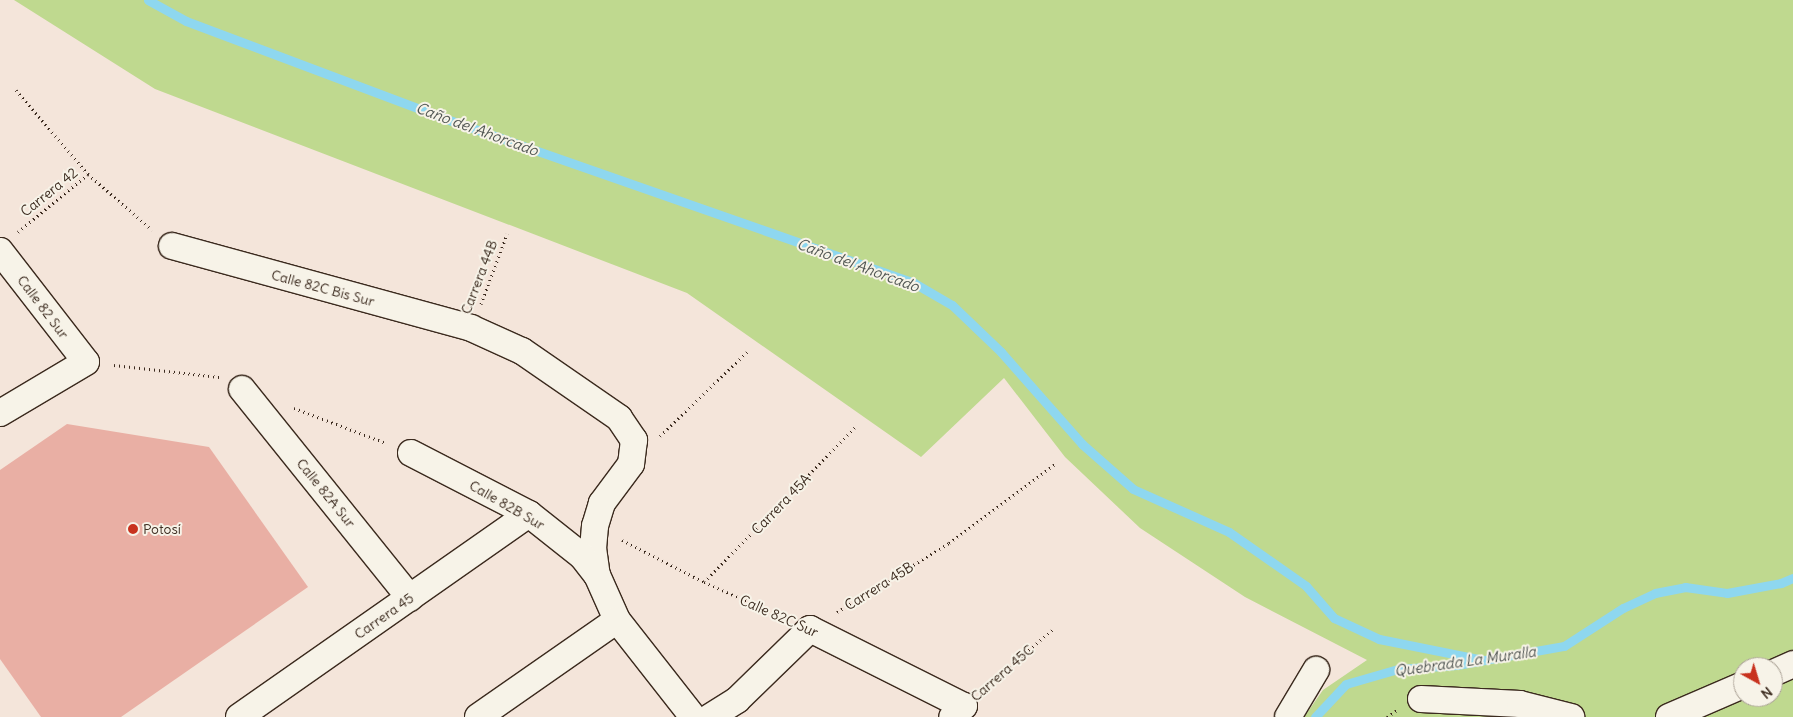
<!DOCTYPE html>
<meta charset="utf-8">
<style>
body{margin:0}
#map{position:relative;width:1793px;height:717px;overflow:hidden;background:#f4e5da;font-family:Delius,sans-serif}
div>[style]{position:absolute}
.green>*{inset:0;background:#bfd98f}
.stream>*{height:9px;margin:-4.5px;padding:0 4.5px;transform-origin:4.5px;border-radius:4.5px;background:#8ed7ef}
.building>*{inset:0;background:#e9afa4}
.path>*{height:3px;margin-top:-1.5px;transform-origin:0;background:repeating-linear-gradient(90deg,#3b2a1e 0 1px,transparent 0 5px)}
.roads{filter:drop-shadow(1px 0 #3b2a1e) drop-shadow(-1px 0 #3b2a1e) drop-shadow(0 1px #3b2a1e) drop-shadow(0 -1px #3b2a1e)}
.street>*{height:26px;margin:-13px;padding:0 13px;transform-origin:13px;border-radius:13px;background:#f7f3e8}
.dots>*{width:14px;height:14px;translate:-50% -50%;box-sizing:border-box;border:2px solid #f7f3e8;border-radius:50%}
span{translate:-50% -50%;white-space:nowrap;text-align:center;line-height:1.15;-webkit-text-stroke:4px #f7f3e8;paint-order:stroke}
.street-label{font-size:14px;color:#3b2a1e}
.poi-label{font-size:14px;color:#3b2a1e}
.left{translate:0 -50%;text-align:left}
.water-label{font-size:15px;color:#505552;font-style:italic}
.north{position:absolute;left:1733px;top:657px;width:50px;height:50px;box-sizing:border-box;background:#f7f3e8;border:1px solid #aca397;border-radius:50%;rotate:141deg;font-size:14px;font-weight:700;line-height:20px;text-align:center;color:#3b2a1e}
.north::after{content:'';display:block;margin:auto;width:18px;height:22px;background:#c8321e;clip-path:polygon(50% 0,100% 100%,50% 72%,0 100%)}
</style>
<div id="map">
<div class="green">
<div style="clip-path:polygon(evenodd,14px 0,1793px 0,1793px 717px,1304px 717px,1323px 690px,1367px 660px,1245px 597px,1140px 528px,1065px 457px,1004px 378px,921px 457px,687px 293px,155px 89px,14px 0,1743px 667px,1773px 667px,1773px 697px,1743px 697px,1743px 667px)"></div>
</div>
<div class="stream">
<div style="left:148px;top:0;width:43px;rotate:28.9deg"></div>
<div style="left:186px;top:21px;width:284px;rotate:20.6deg"></div>
<div style="left:452px;top:121px;width:490px;rotate:19.3deg"></div>
<div style="left:914px;top:283px;width:44px;rotate:30.1deg"></div>
<div style="left:952px;top:305px;width:68px;rotate:43.8deg"></div>
<div style="left:1001px;top:352px;width:123px;rotate:48.6deg"></div>
<div style="left:1082px;top:444px;width:68px;rotate:41.4deg"></div>
<div style="left:1133px;top:489px;width:105px;rotate:24.1deg"></div>
<div style="left:1229px;top:532px;width:94px;rotate:35deg"></div>
<div style="left:1306px;top:586px;width:43px;rotate:48.8deg"></div>
<div style="left:1334px;top:618px;width:50px;rotate:25deg"></div>
<div style="left:1379px;top:639px;width:106px;rotate:11.4deg"></div>
<div style="left:1315px;top:717px;width:45px;rotate:-46.8deg"></div>
<div style="left:1346px;top:684px;width:54px;rotate:-16.1deg"></div>
<div style="left:1398px;top:669px;width:59px;rotate:-3.9deg"></div>
<div style="left:1457px;top:665px;width:109px;rotate:-10.1deg"></div>
<div style="left:1564px;top:646px;width:70px;rotate:-32.8deg"></div>
<div style="left:1623px;top:608px;width:35px;rotate:-25deg"></div>
<div style="left:1655px;top:593px;width:31px;rotate:-11deg"></div>
<div style="left:1685px;top:587px;width:42px;rotate:8.1deg"></div>
<div style="left:1727px;top:593px;width:55px;rotate:-10.5deg"></div>
<div style="left:1781px;top:583px;width:13px;rotate:-23deg"></div>
</div>
<div class="building">
<div style="clip-path:polygon(67px 424px,209px 447px,308px 587px,121px 717px,41px 717px,0 659px,0 470px)"></div>
</div>
<div class="path">
<div style="left:16px;top:90px;width:111px;rotate:49.4deg"></div>
<div style="left:88px;top:174px;width:85px;rotate:41.2deg"></div>
<div style="left:18px;top:232px;width:91px;rotate:-39.6deg"></div>
<div style="left:481px;top:304px;width:75px;rotate:-69.6deg"></div>
<div style="left:114px;top:365px;width:106px;rotate:6.5deg"></div>
<div style="left:294px;top:408px;width:98px;rotate:20.8deg"></div>
<div style="left:660px;top:436px;width:121px;rotate:-44deg"></div>
<div style="left:622px;top:540px;width:92px;rotate:27.1deg"></div>
<div style="left:704px;top:582px;width:86px;rotate:23.9deg"></div>
<div style="left:704px;top:582px;width:219px;rotate:-45.7deg"></div>
<div style="left:837px;top:612px;width:132px;rotate:-31.6deg"></div>
<div style="left:949px;top:543px;width:132px;rotate:-36.7deg"></div>
<div style="left:983px;top:689px;width:91px;rotate:-40.5deg"></div>
<div style="left:1387px;top:717px;width:12px;rotate:-35deg"></div>
</div>
<div class="roads">
<div class="street">
<div style="left:172px;top:246px;width:310px;rotate:15.3deg"></div>
<div style="left:471px;top:328px;width:56px;rotate:24.3deg"></div>
<div style="left:522px;top:351px;width:118px;rotate:34.6deg"></div>
<div style="left:619px;top:418px;width:27px;rotate:56deg"></div>
<div style="left:634px;top:440px;width:24px;rotate:97deg"></div>
<div style="left:631px;top:464px;width:49px;rotate:126.6deg"></div>
<div style="left:602px;top:503px;width:24px;rotate:107deg"></div>
<div style="left:595px;top:526px;width:22px;rotate:95deg"></div>
<div style="left:593px;top:548px;width:27px;rotate:82deg"></div>
<div style="left:0;top:251px;width:140px;rotate:52.2deg"></div>
<div style="left:86px;top:362px;width:100px;rotate:149.3deg"></div>
<div style="left:242px;top:389px;width:268px;rotate:51.2deg"></div>
<div style="left:411px;top:453px;width:133px;rotate:27.3deg"></div>
<div style="left:529px;top:514px;width:68px;rotate:38.4deg"></div>
<div style="left:582px;top:556px;width:24px;rotate:52deg"></div>
<div style="left:597px;top:575px;width:49px;rotate:66deg"></div>
<div style="left:617px;top:620px;width:123px;rotate:51.9deg"></div>
<div style="left:1773px;top:673px;width:22px;rotate:-24deg"></div>
<div style="left:1421px;top:699px;width:99px;rotate:2.9deg"></div>
<div style="left:1520px;top:704px;width:53px;rotate:14.3deg"></div>
<div style="left:239px;top:717px;width:354px;rotate:-35deg"></div>
<div style="left:478px;top:717px;width:169px;rotate:-34.9deg"></div>
<div style="left:710px;top:717px;width:32px;rotate:-32deg"></div>
<div style="left:737px;top:700px;width:102px;rotate:-44.2deg"></div>
<div style="left:810px;top:629px;width:172px;rotate:26.6deg"></div>
<div style="left:964px;top:706px;width:16px;rotate:137deg"></div>
<div style="left:1288px;top:717px;width:55px;rotate:-59.2deg"></div>
<div style="left:1669px;top:717px;width:81px;rotate:-23.4deg"></div>
</div>
</div>
<div class="dots">
<div style="left:133px;top:529px;background:#c8321e"></div>
</div>
<div class="street-label">
<span style="left:49px;top:192px;rotate:-39deg">Carrera 42</span>
<span style="left:479px;top:277px;rotate:-69deg">Carrera 44B</span>
<span style="left:323px;top:288px;rotate:15deg">Calle 82C Bis Sur</span>
<span style="left:43px;top:307px;rotate:53deg">Calle 82 Sur</span>
<span style="left:326px;top:493px;rotate:51deg">Calle 82A Sur</span>
<span style="left:781px;top:504px;rotate:-46deg">Carrera 45A</span>
<span style="left:507px;top:505px;rotate:30deg">Calle 82B Sur</span>
<span style="left:879px;top:586px;rotate:-32deg">Carrera 45B</span>
<span style="left:384px;top:616px;rotate:-35deg">Carrera 45</span>
<span style="left:779px;top:616px;rotate:24deg">Calle 82C Sur</span>
<span style="left:1002px;top:673px;rotate:-41deg">Carrera 45C</span>
</div>
<div class="poi-label">
<span class="left" style="left:143px;top:529px">Potosí</span>
</div>
<div class="water-label">
<span style="left:477px;top:129px;rotate:20deg">Caño del Ahorcado</span>
<span style="left:858px;top:265px;rotate:20deg">Caño del Ahorcado</span>
<span style="left:1465px;top:661px;rotate:-8deg">Quebrada La Muralla</span>
</div>
<div class="north">N</div>
</div>
